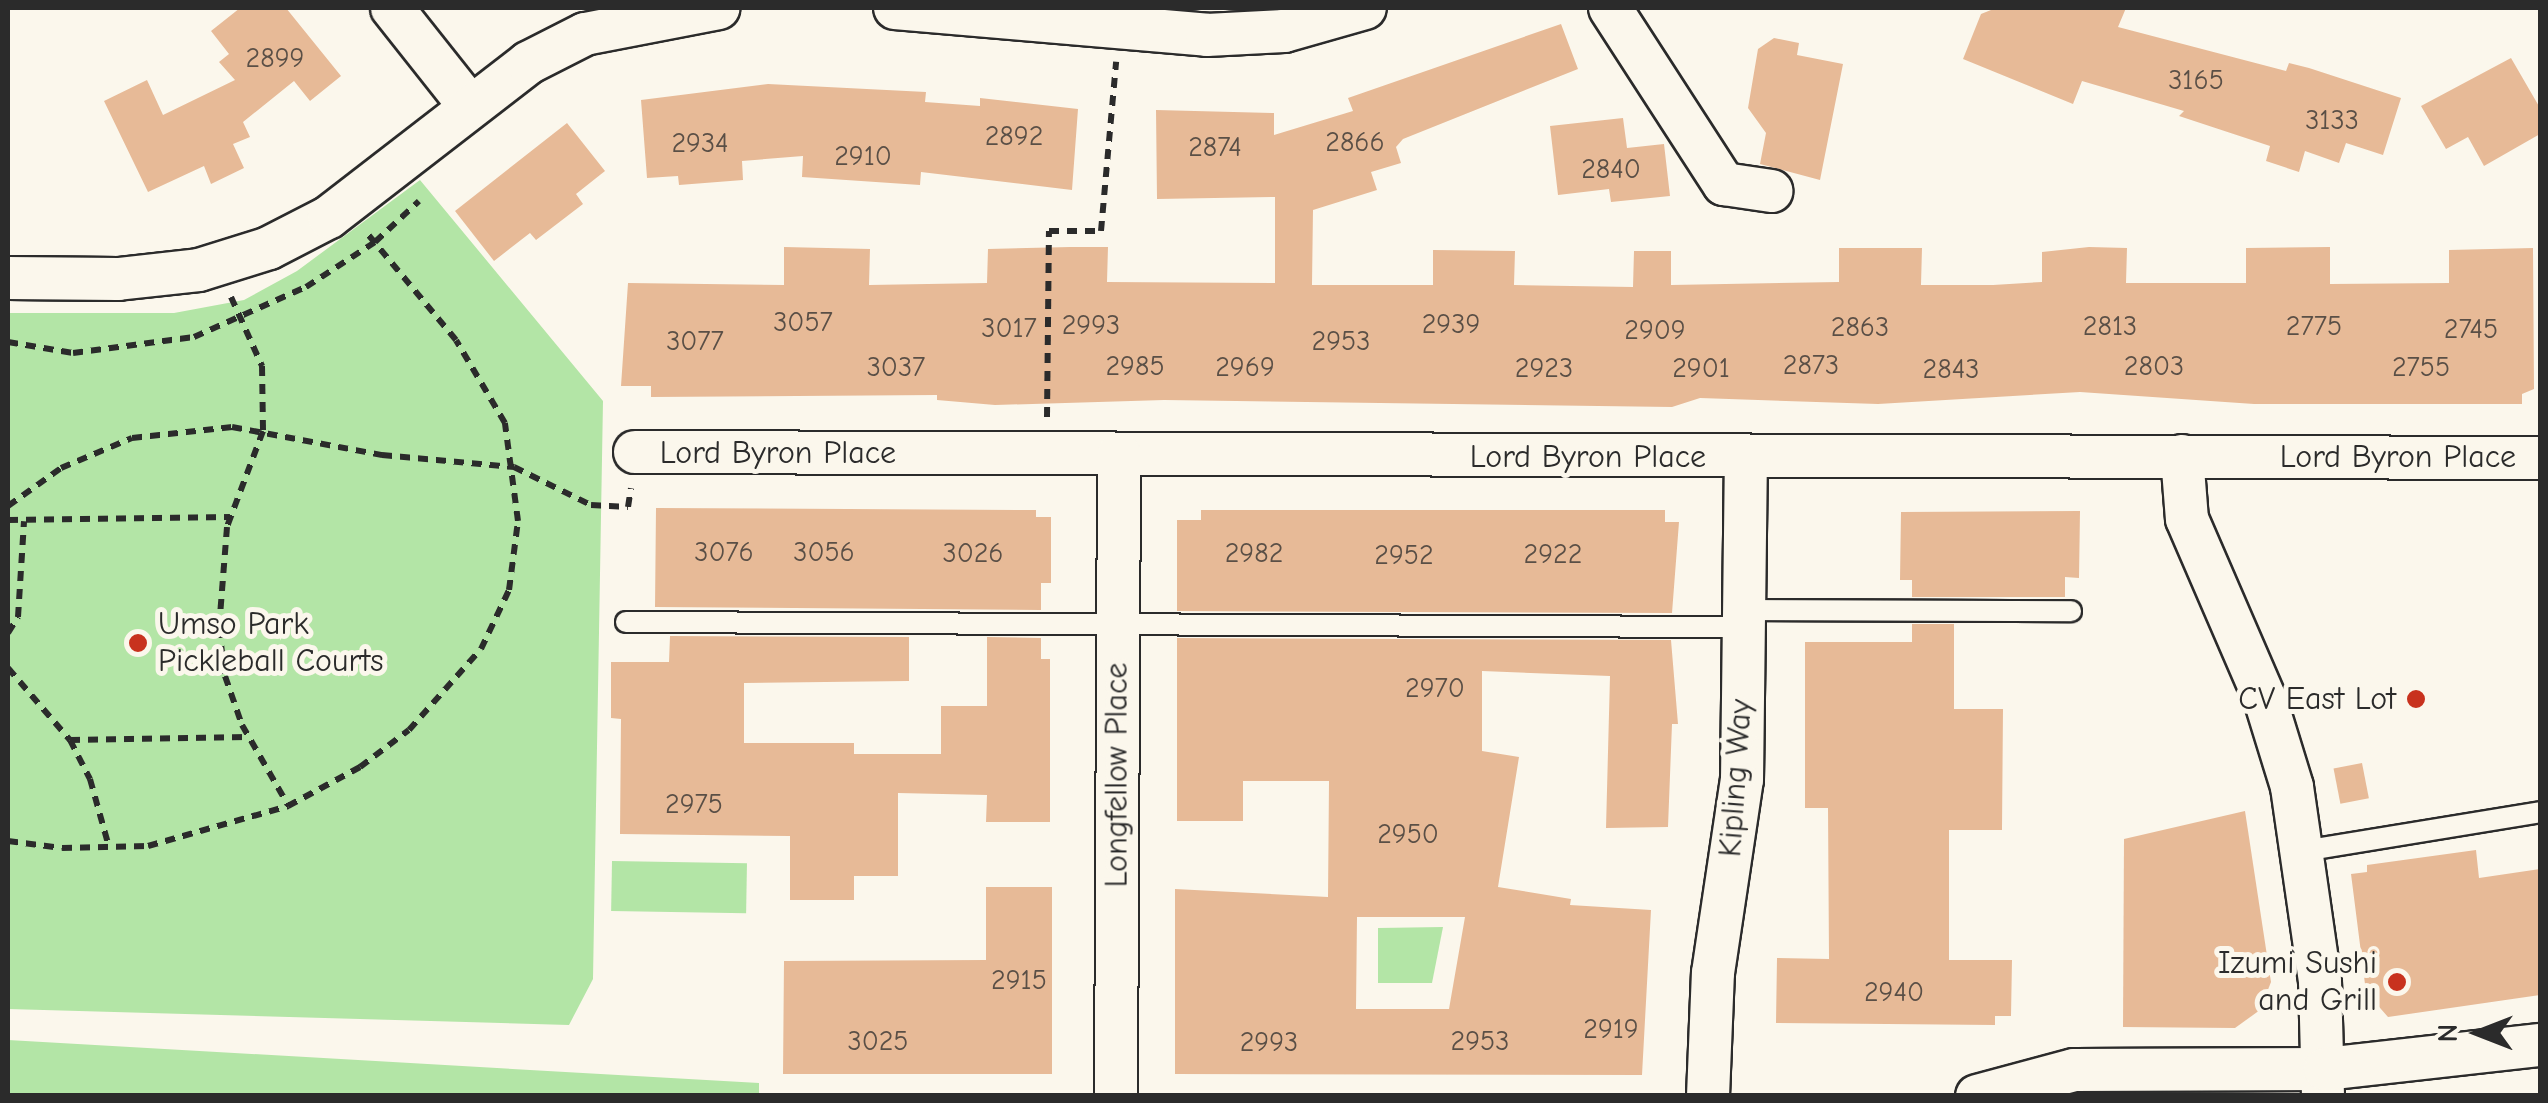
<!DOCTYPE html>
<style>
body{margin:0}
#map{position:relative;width:2548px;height:1103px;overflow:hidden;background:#fbf7ec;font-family:"Comic Neue",sans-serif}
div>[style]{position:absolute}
.green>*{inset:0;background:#b3e5a6;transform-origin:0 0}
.building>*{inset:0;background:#e7ba97;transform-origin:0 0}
.path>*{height:6px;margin-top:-3px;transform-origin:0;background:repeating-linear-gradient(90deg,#2b2b2b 0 10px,transparent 0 18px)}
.roads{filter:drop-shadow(2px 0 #2b2b2b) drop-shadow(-2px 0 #2b2b2b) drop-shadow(0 2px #2b2b2b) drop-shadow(0 -2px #2b2b2b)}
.lane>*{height:20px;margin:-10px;padding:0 10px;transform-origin:10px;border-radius:10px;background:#fbf7ec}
.street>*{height:42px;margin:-21px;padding:0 21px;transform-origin:21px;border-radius:21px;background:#fbf7ec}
.dots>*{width:28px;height:28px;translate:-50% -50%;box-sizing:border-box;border:5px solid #fbf7ec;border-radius:50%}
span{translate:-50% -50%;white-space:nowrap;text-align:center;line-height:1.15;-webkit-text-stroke:10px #fbf7ec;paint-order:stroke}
.number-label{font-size:28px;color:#5a4f46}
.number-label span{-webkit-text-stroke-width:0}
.street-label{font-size:32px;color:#2b2b2b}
.poi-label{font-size:32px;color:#2b2b2b}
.left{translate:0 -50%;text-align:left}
.right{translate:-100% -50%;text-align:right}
.frame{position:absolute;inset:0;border:10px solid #2b2b2b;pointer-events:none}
.north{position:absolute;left:2428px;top:983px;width:100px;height:100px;-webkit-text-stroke:8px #fbf7ec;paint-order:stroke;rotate:270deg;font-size:28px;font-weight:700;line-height:40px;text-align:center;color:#2b2b2b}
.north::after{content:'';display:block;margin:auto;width:35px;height:45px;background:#2b2b2b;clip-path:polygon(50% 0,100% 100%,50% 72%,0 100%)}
</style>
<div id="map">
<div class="green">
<div style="clip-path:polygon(420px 180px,603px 401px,593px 979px,569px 1025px,8px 1009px,8px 313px,174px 313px,244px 300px,297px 271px)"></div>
<div style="left:612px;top:861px;width:135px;height:50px;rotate:1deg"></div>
<div style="clip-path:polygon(1443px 927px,1432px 983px,1378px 983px,1378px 928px)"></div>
<div style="clip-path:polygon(8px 1040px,759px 1083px,759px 1095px,8px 1095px)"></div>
</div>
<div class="building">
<div style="clip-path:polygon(240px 8px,286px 8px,341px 76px,310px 101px,294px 81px,243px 122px,250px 137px,233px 144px,244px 168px,211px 184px,204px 166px,148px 192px,104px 101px,147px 80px,163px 115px,235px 80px,219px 62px,229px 54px,211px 31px)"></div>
<div style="clip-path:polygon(1996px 8px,2126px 8px,2118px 27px,2286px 71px,2289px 63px,2309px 68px,2401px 98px,2383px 155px,2346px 143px,2339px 163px,2305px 151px,2299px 172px,2266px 161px,2270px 146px,2179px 116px,2184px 111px,2082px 81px,2073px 104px,1963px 59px,1981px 14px)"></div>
<div style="clip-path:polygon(1561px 24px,1578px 69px,1403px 139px,1396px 147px,1401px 163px,1371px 172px,1377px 190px,1313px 210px,1312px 285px,1433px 285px,1433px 250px,1515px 251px,1514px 285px,1633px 287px,1634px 251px,1671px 251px,1671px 285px,1839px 282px,1839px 248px,1922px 248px,1921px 285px,1993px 285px,2042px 282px,2042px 252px,2089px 247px,2127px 248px,2126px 283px,2246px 283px,2246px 248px,2330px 247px,2330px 284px,2449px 283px,2449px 250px,2533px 248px,2534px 389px,2522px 394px,2522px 404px,2254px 404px,2080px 392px,1878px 404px,1700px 398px,1672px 407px,1164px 400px,995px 405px,937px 400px,937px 395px,651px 397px,651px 386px,621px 386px,628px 283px,784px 285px,784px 247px,870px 249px,869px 285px,987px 283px,988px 249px,1070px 247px,1108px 247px,1107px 282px,1275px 283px,1275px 197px,1157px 199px,1156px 110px,1274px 113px,1274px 135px,1353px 111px,1348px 98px)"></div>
<div style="clip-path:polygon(1774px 38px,1799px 43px,1797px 55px,1843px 64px,1820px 180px,1760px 164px,1766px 133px,1748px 108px,1758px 49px)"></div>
<div style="clip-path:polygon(2511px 58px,2540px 108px,2540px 134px,2484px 166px,2468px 137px,2446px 149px,2421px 106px)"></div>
<div style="clip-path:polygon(768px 84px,926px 92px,925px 102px,980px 106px,980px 98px,1078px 109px,1072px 190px,921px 172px,920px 185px,802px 177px,803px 156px,742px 161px,743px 180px,679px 185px,678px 176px,647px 178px,641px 100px)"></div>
<div style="clip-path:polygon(1623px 118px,1627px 148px,1664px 144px,1670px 196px,1611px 202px,1609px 189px,1558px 195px,1550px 126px)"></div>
<div style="clip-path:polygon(567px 123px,605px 171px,576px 194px,583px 204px,536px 240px,530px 233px,494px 261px,455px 211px)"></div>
<div style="clip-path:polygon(656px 508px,1036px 510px,1036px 517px,1051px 517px,1051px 583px,1041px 583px,1041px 610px,655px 607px)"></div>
<div style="clip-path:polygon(1201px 510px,1665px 510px,1665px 522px,1679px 522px,1672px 613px,1177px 611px,1177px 520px,1201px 520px)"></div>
<div style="clip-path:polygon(2080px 511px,2079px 578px,2065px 577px,2065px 597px,1912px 597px,1912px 580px,1900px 580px,1901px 512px)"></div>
<div style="clip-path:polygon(1912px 624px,1954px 624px,1954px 709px,2003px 709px,2002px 830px,1949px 830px,1949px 960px,2012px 960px,2011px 1016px,1995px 1016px,1995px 1025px,1776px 1023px,1777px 958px,1829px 959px,1828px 808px,1805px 808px,1805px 642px,1912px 642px)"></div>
<div style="clip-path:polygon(670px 636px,909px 637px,909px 681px,744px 683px,744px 743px,854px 743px,854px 754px,941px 754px,941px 706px,987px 706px,987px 637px,1041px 638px,1041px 659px,1050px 659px,1050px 822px,986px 822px,987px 795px,898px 793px,898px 876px,854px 876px,854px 900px,790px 900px,790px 836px,620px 834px,621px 719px,611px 718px,611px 662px,669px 662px)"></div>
<div style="clip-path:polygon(evenodd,1177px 638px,1671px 640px,1678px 724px,1672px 724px,1668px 827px,1606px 828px,1610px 676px,1482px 671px,1482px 751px,1519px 757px,1498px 887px,1571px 899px,1570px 905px,1651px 910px,1642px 1075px,1175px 1074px,1175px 889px,1328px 897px,1329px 781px,1243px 781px,1243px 821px,1177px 821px,1177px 638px,1357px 917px,1465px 917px,1449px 1009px,1356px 1009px,1357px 917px)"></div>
<div style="left:2362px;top:763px;width:36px;height:29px;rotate:79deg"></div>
<div style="clip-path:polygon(2245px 811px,2271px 982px,2260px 1010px,2235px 1028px,2123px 1027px,2124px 839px)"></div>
<div style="clip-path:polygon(2476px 850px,2479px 878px,2540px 869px,2540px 995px,2388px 1017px,2366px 992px,2351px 874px,2367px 872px,2367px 865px)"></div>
<div style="clip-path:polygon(986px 887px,1052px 887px,1052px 1074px,783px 1074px,784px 961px,986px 960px)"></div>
</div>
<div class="path">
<div style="left:231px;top:297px;width:76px;rotate:65.8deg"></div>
<div style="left:262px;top:366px;width:65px;rotate:89.1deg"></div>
<div style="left:263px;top:431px;width:103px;rotate:110.6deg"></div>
<div style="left:227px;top:527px;width:101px;rotate:94.5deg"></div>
<div style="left:219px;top:628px;width:48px;rotate:82.9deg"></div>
<div style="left:225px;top:676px;width:52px;rotate:70.9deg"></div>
<div style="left:242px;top:725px;width:92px;rotate:60.1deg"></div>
<div style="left:8px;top:342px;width:66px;rotate:9.6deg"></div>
<div style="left:73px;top:353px;width:122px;rotate:-7.5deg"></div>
<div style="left:194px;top:337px;width:123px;rotate:-24.1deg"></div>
<div style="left:306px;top:287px;width:82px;rotate:-33.1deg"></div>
<div style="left:375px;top:242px;width:60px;rotate:-43deg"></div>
<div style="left:1047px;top:417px;width:186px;rotate:-89.4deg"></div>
<div style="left:1049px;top:231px;width:52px"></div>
<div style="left:1101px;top:231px;width:170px;rotate:-84.9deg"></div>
<div style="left:8px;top:506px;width:65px;rotate:-35.6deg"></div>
<div style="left:61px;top:468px;width:77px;rotate:-22.9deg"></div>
<div style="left:132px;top:438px;width:101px;rotate:-6.3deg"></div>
<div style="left:232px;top:427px;width:153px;rotate:10.6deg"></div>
<div style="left:382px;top:455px;width:133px;rotate:5.2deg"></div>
<div style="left:514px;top:467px;width:86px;rotate:26.3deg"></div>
<div style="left:591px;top:505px;width:37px;rotate:3deg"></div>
<div style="left:628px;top:507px;width:19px;rotate:-81deg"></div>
<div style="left:8px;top:520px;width:222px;rotate:-0.8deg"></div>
<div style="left:8px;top:633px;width:19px;rotate:-58deg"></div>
<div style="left:18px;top:617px;width:96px;rotate:-86.4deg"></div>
<div style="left:8px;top:668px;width:95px;rotate:49.3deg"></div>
<div style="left:70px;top:740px;width:44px;rotate:62.9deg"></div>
<div style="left:90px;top:779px;width:71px;rotate:74.4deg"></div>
<div style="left:70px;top:740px;width:177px;rotate:-1deg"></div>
<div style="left:8px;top:841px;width:54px;rotate:7.4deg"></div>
<div style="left:62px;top:848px;width:86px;rotate:-1.3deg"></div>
<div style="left:148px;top:846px;width:146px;rotate:-15.9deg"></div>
<div style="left:288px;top:806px;width:82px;rotate:-28.4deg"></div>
<div style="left:360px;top:767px;width:61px;rotate:-37.1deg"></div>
<div style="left:409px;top:730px;width:108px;rotate:-48.4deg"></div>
<div style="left:481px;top:649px;width:65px;rotate:-64.6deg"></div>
<div style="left:509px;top:590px;width:70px;rotate:-82.6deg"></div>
<div style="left:518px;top:521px;width:99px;rotate:-97.6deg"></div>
<div style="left:505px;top:423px;width:96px;rotate:-120.6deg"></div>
<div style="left:456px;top:340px;width:139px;rotate:-129.8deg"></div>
</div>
<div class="roads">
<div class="lane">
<div style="left:1744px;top:610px;width:327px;rotate:0.2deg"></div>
<div style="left:626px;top:622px;width:1118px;rotate:0.26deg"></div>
<div style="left:2303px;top:851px;width:240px;rotate:-9.3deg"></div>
</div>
<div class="street">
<div style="left:392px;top:8px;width:124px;rotate:51.6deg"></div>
<div style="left:895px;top:8px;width:313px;rotate:4.9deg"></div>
<div style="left:1207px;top:35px;width:77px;rotate:-3deg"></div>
<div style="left:1284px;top:31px;width:84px;rotate:-15.9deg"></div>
<div style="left:1610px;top:8px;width:210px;rotate:57.1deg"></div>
<div style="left:1724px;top:184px;width:48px;rotate:8.5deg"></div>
<div style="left:8px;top:278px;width:110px;rotate:0.5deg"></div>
<div style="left:118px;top:279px;width:81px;rotate:-6.3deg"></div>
<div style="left:199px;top:270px;width:73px;rotate:-17.4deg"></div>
<div style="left:269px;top:248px;width:68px;rotate:-27.3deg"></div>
<div style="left:329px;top:217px;width:252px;rotate:-37.7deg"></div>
<div style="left:528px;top:63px;width:64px;rotate:-27deg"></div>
<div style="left:585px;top:34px;width:136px;rotate:-11deg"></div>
<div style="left:635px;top:452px;width:1905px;rotate:0.18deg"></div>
<div style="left:2182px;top:456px;width:63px;rotate:85.5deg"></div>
<div style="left:2187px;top:519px;width:196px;rotate:66.6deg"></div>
<div style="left:2265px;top:699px;width:92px;rotate:72.9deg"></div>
<div style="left:2292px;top:787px;width:196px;rotate:81.8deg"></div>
<div style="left:2320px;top:981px;width:115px;rotate:88.5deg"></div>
<div style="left:1116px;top:1096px;width:642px;rotate:-89.73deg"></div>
<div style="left:1708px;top:1096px;width:123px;rotate:-87.7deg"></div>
<div style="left:1713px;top:973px;width:195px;rotate:-81.5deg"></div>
<div style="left:1742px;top:780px;width:322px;rotate:-89.3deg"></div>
<div style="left:1977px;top:1096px;width:100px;rotate:-15deg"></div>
<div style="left:2074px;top:1070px;width:251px;rotate:-0.2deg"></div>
<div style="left:2325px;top:1069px;width:216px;rotate:-6.4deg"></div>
</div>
</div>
<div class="dots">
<div style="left:138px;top:643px;background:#c8321e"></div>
<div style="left:2416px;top:699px;background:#c8321e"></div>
<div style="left:2397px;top:982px;background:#c8321e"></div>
</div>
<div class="number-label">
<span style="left:275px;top:58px">2899</span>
<span style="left:2196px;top:80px">3165</span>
<span style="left:2332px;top:120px">3133</span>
<span style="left:1014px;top:136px">2892</span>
<span style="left:1355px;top:142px">2866</span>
<span style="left:700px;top:143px">2934</span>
<span style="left:1215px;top:147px">2874</span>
<span style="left:863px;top:156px">2910</span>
<span style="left:1611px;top:169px">2840</span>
<span style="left:803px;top:322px">3057</span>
<span style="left:1451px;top:324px">2939</span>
<span style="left:1091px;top:325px">2993</span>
<span style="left:2110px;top:326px">2813</span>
<span style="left:2314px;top:326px">2775</span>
<span style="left:1860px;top:327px">2863</span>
<span style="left:1009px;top:328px">3017</span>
<span style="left:2471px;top:329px">2745</span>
<span style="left:1655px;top:330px">2909</span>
<span style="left:695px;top:341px">3077</span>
<span style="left:1341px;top:341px">2953</span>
<span style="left:1811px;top:365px">2873</span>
<span style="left:1135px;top:366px">2985</span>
<span style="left:2154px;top:366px">2803</span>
<span style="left:896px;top:367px">3037</span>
<span style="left:1245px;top:367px">2969</span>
<span style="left:2421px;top:367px">2755</span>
<span style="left:1544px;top:368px">2923</span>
<span style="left:1701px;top:368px">2901</span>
<span style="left:1951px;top:369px">2843</span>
<span style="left:724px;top:552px">3076</span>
<span style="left:824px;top:552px">3056</span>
<span style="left:973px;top:553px">3026</span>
<span style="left:1254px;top:553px">2982</span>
<span style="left:1553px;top:554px">2922</span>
<span style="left:1404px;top:555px">2952</span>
<span style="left:1435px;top:688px">2970</span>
<span style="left:694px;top:804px">2975</span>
<span style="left:1408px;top:834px">2950</span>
<span style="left:1019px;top:980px">2915</span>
<span style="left:1894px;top:992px">2940</span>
<span style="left:1611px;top:1029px">2919</span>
<span style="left:878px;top:1041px">3025</span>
<span style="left:1480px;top:1041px">2953</span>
<span style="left:1269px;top:1042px">2993</span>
</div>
<div class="street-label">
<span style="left:778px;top:453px">Lord Byron Place</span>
<span style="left:1588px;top:457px">Lord Byron Place</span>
<span style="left:2398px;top:457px">Lord Byron Place</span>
<span style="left:1117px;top:775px;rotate:-90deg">Longfellow Place</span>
<span style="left:1736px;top:778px;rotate:-86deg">Kipling Way</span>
</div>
<div class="poi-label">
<span class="left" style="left:158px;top:643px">Umso Park<br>Pickleball Courts</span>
<span class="right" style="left:2396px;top:699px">CV East Lot</span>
<span class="right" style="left:2377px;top:982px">Izumi Sushi<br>and Grill</span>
</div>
<div class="frame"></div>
<div class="north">N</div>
</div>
